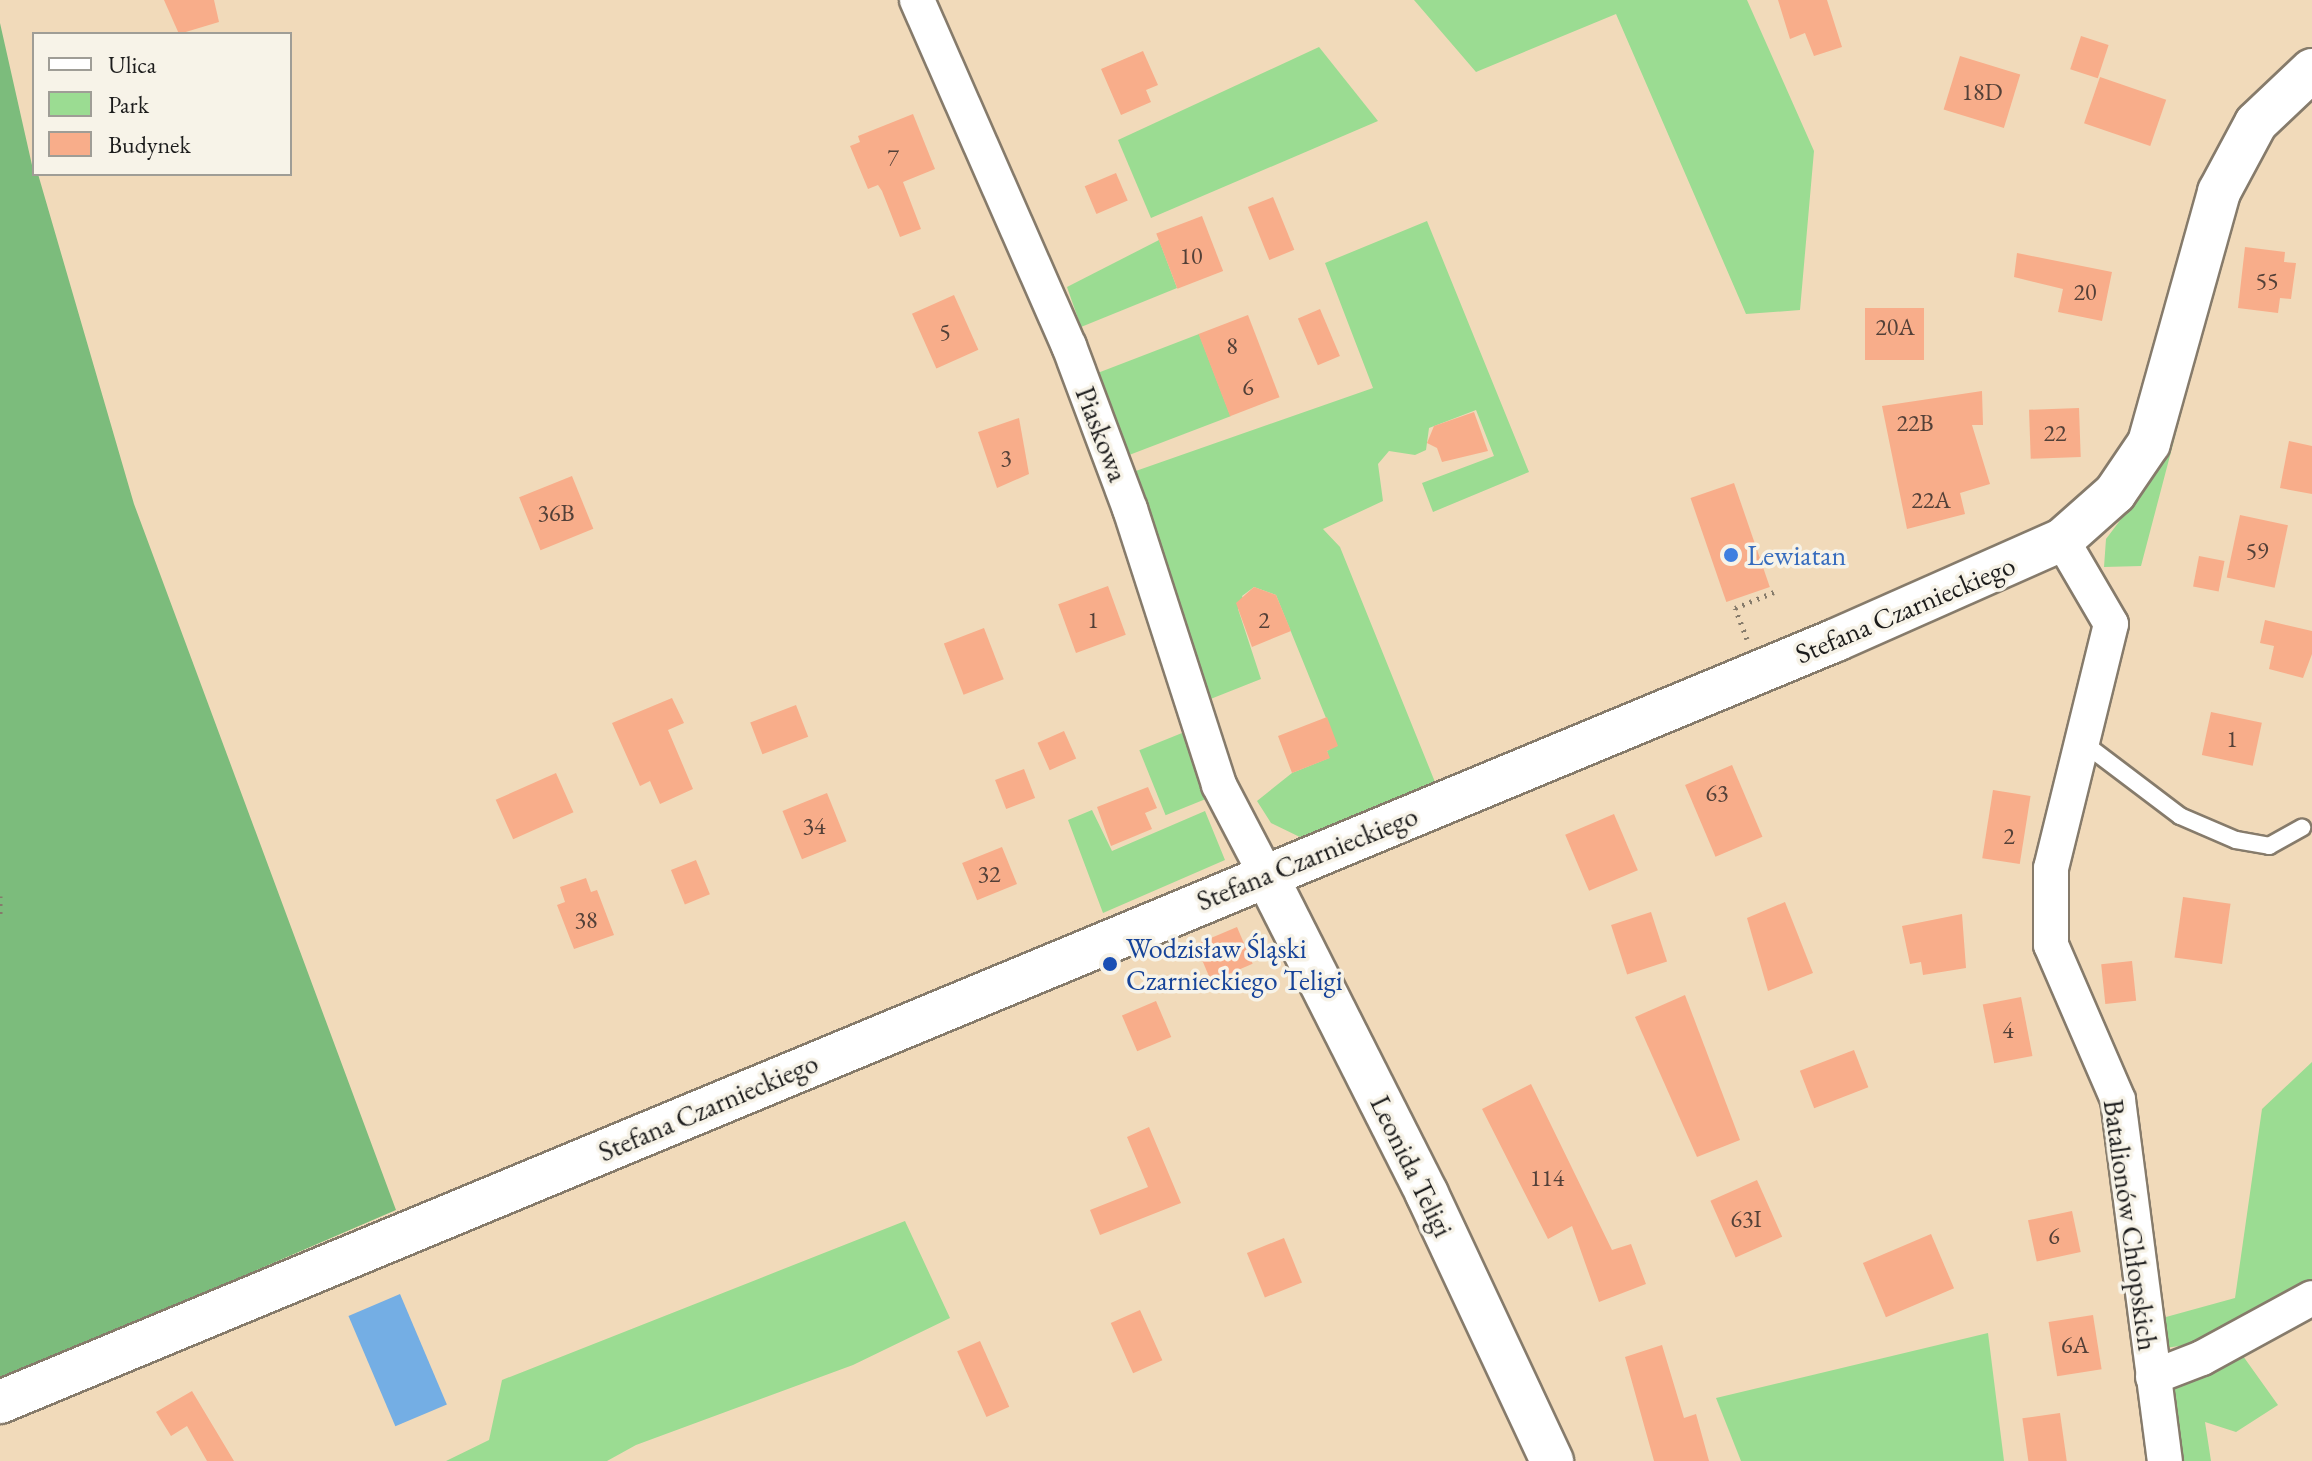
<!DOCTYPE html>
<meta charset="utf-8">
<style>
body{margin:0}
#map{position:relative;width:2312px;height:1461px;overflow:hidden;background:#f1daba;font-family:"EB Garamond",serif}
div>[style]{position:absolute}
.green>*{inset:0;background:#9bdc92;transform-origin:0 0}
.forest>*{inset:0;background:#7cbc7c}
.water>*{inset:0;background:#74aee4;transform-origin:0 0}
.building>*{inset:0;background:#f8ad8a;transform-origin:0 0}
.path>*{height:5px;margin-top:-2.5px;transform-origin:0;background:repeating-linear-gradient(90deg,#867b6b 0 2px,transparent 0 8px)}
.roads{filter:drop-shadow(2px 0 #867b6b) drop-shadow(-2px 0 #867b6b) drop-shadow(0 2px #867b6b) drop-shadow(0 -2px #867b6b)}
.service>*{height:16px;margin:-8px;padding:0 8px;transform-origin:8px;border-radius:8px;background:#fff}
.minor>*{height:34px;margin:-17px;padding:0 17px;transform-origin:17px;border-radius:17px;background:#fff}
.tertiary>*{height:42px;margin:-21px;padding:0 21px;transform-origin:21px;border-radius:21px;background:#fff}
.dots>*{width:22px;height:22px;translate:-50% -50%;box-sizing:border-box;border:4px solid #f7f3e8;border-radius:50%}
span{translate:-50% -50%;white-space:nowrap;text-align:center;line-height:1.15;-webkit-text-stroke:7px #f7f3e8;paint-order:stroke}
.number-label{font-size:24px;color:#534038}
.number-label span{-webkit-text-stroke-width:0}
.street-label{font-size:28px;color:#1c1c1c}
.shop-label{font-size:28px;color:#366cbe}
.left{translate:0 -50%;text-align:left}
.transit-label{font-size:28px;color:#164399}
.legend{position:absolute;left:32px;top:32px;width:260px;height:144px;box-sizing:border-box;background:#f7f3e8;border:2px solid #9f9d96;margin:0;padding:10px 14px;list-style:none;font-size:24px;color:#1c1c1c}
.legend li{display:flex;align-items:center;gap:16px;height:40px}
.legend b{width:40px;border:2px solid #9f9d96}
</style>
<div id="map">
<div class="green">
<div style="clip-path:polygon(1414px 0,1747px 0,1814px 151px,1800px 310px,1746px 314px,1616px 14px,1476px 72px)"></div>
<div style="clip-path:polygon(1319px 47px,1378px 121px,1151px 218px,1118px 140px)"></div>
<div style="clip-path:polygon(1427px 221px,1529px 472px,1433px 512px,1422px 483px,1494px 456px,1476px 410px,1429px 428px,1426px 450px,1415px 455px,1389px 451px,1378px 464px,1383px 501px,1323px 529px,1340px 547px,1437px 787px,1306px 840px,1271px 823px,1257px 801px,1292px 773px,1329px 758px,1327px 751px,1337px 745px,1276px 595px,1254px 587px,1242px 596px,1246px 606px,1238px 609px,1261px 679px,1208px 700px,1130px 473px,1373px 388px,1325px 263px)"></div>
<div style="clip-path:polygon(1159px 240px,1177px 288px,1081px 327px,1067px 287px)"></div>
<div style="left:1199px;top:334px;width:88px;height:110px;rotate:69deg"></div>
<div style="clip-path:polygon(2182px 410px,2141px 566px,2104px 567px,2106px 539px,2146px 486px)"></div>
<div style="left:1182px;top:733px;width:70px;height:46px;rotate:68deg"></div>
<div style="clip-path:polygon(1092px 810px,1112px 851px,1205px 811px,1225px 860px,1103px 913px,1068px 820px)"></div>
<div style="clip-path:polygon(2312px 1062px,2312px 1286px,2208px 1342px,2165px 1348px,2166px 1317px,2235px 1298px,2262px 1109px)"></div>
<div style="clip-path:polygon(905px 1221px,950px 1318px,853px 1365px,636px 1445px,607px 1461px,446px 1461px,489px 1440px,502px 1380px)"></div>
<div style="clip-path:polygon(1988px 1333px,2004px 1461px,1741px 1461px,1716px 1398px)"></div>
<div style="clip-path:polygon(2243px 1356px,2278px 1405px,2236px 1432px,2205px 1422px,2211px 1461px,2177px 1461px,2167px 1406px,2175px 1384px)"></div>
</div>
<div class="forest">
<div style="clip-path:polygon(0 23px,34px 174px,38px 174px,134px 504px,396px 1210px,0 1381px)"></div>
</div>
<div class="water">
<div style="left:400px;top:1294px;width:120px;height:56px;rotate:67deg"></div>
</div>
<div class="building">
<div style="clip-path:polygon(164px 0,214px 0,219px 22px,179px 34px)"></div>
<div style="clip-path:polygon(1778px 0,1827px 0,1842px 47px,1814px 56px,1805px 33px,1790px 39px)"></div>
<div style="left:2081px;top:36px;width:29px;height:35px;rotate:18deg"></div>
<div style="clip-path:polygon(1143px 51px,1158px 85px,1146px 90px,1151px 102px,1121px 115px,1101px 69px)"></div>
<div style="left:1960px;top:56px;width:63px;height:56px;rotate:17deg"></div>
<div style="left:2100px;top:77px;width:70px;height:49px;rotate:19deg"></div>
<div style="clip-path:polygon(913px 114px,935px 169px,903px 182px,921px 229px,900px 237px,882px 191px,878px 185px,868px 189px,850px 146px,860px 142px,858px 136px)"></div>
<div style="left:1116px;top:173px;width:30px;height:34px;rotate:67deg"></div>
<div style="left:1273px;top:197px;width:57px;height:27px;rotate:68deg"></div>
<div style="left:1202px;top:216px;width:59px;height:49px;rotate:69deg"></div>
<div style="clip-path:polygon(2245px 247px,2285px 252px,2284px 262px,2296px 263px,2291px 299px,2280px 298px,2278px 313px,2238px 308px)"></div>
<div style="clip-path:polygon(2017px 253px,2112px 272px,2102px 321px,2058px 312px,2063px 289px,2014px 277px)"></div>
<div style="left:954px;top:295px;width:60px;height:46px;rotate:66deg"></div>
<div style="left:1865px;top:308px;width:59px;height:52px"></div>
<div style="left:1320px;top:309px;width:51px;height:24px;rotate:67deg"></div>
<div style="left:1248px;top:315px;width:88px;height:53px;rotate:69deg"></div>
<div style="clip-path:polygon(1982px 391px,1983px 425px,1972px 425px,1990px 484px,1960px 493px,1965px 514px,1907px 529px,1882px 406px)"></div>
<div style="left:2079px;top:408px;width:49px;height:50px;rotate:88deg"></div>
<div style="clip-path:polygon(1474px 412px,1488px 451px,1442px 462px,1437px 448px,1427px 443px,1434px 426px)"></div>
<div style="clip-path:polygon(1019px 418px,1029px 474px,997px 488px,978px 432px)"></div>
<div style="clip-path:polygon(2289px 441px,2312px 446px,2312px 494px,2280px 488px)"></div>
<div style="left:572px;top:476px;width:57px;height:57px;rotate:68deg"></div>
<div style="left:1734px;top:483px;width:110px;height:46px;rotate:71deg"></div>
<div style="left:2240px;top:515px;width:49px;height:64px;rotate:12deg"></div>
<div style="left:2199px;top:556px;width:26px;height:31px;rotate:11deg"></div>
<div style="left:1108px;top:586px;width:52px;height:53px;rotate:70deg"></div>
<div style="clip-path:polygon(1254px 587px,1276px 595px,1291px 631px,1252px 647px,1236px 603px)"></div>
<div style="clip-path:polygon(2265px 620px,2312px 631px,2312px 654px,2303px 678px,2269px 669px,2274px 646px,2260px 643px)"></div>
<div style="left:984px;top:628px;width:55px;height:43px;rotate:69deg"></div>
<div style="clip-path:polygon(672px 698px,684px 723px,668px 730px,693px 789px,660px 804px,650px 781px,640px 786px,612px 723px)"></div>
<div style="left:796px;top:705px;width:34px;height:49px;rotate:69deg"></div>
<div style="left:2211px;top:712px;width:52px;height:44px;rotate:12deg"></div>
<div style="clip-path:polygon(1327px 717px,1338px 746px,1327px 751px,1330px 758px,1292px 773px,1278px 736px)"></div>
<div style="left:1064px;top:731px;width:30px;height:29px;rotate:66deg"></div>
<div style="left:1732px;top:765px;width:78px;height:51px;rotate:67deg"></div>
<div style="left:1024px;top:769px;width:31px;height:31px;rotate:69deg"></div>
<div style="left:556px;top:773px;width:43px;height:66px;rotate:66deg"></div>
<div style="clip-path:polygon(1148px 787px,1157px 808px,1145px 813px,1152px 829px,1111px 846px,1097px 807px)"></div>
<div style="left:1993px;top:790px;width:38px;height:69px;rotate:9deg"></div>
<div style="left:827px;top:793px;width:52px;height:48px;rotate:68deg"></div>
<div style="left:1614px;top:814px;width:61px;height:53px;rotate:67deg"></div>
<div style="left:1002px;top:847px;width:40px;height:43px;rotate:68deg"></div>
<div style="left:696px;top:860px;width:37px;height:27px;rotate:68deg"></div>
<div style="clip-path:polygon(586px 878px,591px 892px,597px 890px,614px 935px,574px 949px,557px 905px,565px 902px,560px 887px)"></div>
<div style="left:2183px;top:897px;width:48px;height:61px;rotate:8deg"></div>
<div style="clip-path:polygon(1785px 902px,1813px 973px,1768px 991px,1747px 918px)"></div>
<div style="left:1651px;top:912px;width:52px;height:42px;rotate:72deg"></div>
<div style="clip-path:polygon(1962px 914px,1966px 968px,1923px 975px,1921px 962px,1910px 964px,1902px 926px)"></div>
<div style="left:1237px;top:927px;width:40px;height:45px;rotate:67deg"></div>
<div style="left:2132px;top:961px;width:40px;height:31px;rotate:84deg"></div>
<div style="clip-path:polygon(1685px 995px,1740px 1140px,1697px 1157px,1635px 1017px)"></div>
<div style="left:2021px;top:997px;width:60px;height:39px;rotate:79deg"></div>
<div style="left:1156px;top:1001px;width:39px;height:37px;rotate:67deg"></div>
<div style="left:1854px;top:1050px;width:40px;height:58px;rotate:69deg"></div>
<div style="clip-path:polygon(1531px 1084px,1612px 1250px,1631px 1244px,1646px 1284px,1599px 1302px,1572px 1226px,1548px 1239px,1482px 1109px)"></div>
<div style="clip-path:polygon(1149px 1127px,1181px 1203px,1100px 1235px,1090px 1210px,1148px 1187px,1127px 1137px)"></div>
<div style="left:1757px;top:1180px;width:62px;height:51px;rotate:66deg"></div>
<div style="left:2072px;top:1211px;width:42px;height:45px;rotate:78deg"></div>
<div style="left:1931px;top:1234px;width:59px;height:74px;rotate:67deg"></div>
<div style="left:1284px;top:1238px;width:48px;height:40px;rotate:68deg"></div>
<div style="left:1140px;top:1310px;width:55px;height:32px;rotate:66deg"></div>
<div style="left:2093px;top:1315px;width:55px;height:45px;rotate:81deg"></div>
<div style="left:980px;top:1341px;width:72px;height:25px;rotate:66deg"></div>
<div style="clip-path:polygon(1662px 1345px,1684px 1418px,1696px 1414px,1709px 1461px,1654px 1461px,1625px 1357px)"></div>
<div style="clip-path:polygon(192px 1391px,234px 1461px,207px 1461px,187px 1426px,171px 1436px,156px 1412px)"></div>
<div style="left:2060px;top:1413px;width:49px;height:38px;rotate:82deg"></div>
</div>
<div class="path">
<div style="left:1747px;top:639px;width:33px;rotate:-111deg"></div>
<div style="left:1735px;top:608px;width:42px;rotate:-22.3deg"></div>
<div style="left:0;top:896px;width:21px;rotate:90deg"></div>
</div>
<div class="roads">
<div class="service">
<div style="left:2081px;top:741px;width:124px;rotate:37.1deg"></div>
<div style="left:2180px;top:816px;width:61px;rotate:23.2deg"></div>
<div style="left:2236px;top:840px;width:34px;rotate:10deg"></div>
<div style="left:2269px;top:846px;width:38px;rotate:-29deg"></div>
</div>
<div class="minor">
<div style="left:917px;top:0;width:378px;rotate:66.3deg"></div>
<div style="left:1069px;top:346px;width:174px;rotate:69.5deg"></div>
<div style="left:1130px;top:509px;width:290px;rotate:72.1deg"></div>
<div style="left:1219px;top:785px;width:102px;rotate:62.4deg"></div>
<div style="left:2062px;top:540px;width:97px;rotate:59.7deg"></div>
<div style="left:2111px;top:624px;width:251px;rotate:103.8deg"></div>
<div style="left:2051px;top:868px;width:77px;rotate:90deg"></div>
<div style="left:2051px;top:945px;width:169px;rotate:66.6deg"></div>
<div style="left:2118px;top:1100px;width:364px;rotate:82.6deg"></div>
<div style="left:2153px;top:1377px;width:53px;rotate:-21.2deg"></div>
<div style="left:2202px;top:1358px;width:125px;rotate:-28.6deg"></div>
</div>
<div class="tertiary">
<div style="left:1266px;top:875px;width:357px;rotate:63.2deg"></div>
<div style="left:1427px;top:1194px;width:295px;rotate:64.9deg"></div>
<div style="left:0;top:1402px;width:1988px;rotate:-22.54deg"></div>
<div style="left:1836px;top:640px;width:247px;rotate:-23.9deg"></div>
<div style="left:2062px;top:540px;width:71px;rotate:-41.6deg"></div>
<div style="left:2115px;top:493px;width:60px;rotate:-55.8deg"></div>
<div style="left:2149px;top:443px;width:261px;rotate:-74.4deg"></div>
<div style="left:2219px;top:192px;width:78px;rotate:-61.8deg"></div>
<div style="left:2256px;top:123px;width:77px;rotate:-43.4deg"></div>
</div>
</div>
<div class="dots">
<div style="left:1731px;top:555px;background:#3f7fe0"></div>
<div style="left:1110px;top:964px;background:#1a4fb4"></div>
</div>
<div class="number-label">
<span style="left:1982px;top:92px">18D</span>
<span style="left:893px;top:158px">7</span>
<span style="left:1191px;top:256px">10</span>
<span style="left:2267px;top:281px">55</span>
<span style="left:2085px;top:292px">20</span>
<span style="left:1895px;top:327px">20A</span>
<span style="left:945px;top:332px">5</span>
<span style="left:1232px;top:346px">8</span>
<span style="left:1248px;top:387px">6</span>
<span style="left:1915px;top:423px">22B</span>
<span style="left:2055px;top:433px">22</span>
<span style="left:1006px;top:458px">3</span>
<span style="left:1931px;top:500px">22A</span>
<span style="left:556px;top:513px">36B</span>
<span style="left:2257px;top:551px">59</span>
<span style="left:1093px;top:620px">1</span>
<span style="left:1264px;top:620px">2</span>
<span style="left:2232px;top:739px">1</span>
<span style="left:1717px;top:793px">63</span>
<span style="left:814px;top:826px">34</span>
<span style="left:2009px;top:836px">2</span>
<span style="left:989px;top:874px">32</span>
<span style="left:586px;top:920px">38</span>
<span style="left:2008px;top:1030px">4</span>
<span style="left:1547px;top:1178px">114</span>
<span style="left:1746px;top:1219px">63I</span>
<span style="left:2054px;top:1236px">6</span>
<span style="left:2075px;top:1345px">6A</span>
</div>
<div class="street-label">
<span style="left:1102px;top:434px;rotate:69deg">Piaskowa</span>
<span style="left:1905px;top:609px;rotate:-23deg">Stefana Czarnieckiego</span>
<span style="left:1307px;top:858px;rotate:-22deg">Stefana Czarnieckiego</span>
<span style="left:708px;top:1107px;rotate:-23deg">Stefana Czarnieckiego</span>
<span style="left:1412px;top:1166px;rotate:64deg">Leonida Teligi</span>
<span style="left:2131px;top:1225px;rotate:82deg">Batalionów Chłopskich</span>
</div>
<div class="shop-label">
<span class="left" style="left:1747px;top:555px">Lewiatan</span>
</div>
<div class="transit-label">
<span class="left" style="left:1126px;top:964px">Wodzisław Śląski<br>Czarnieckiego Teligi</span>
</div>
<ul class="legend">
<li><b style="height:10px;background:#fff"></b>Ulica</li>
<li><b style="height:22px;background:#9bdc92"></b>Park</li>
<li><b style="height:22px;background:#f8ad8a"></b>Budynek</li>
</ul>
</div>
